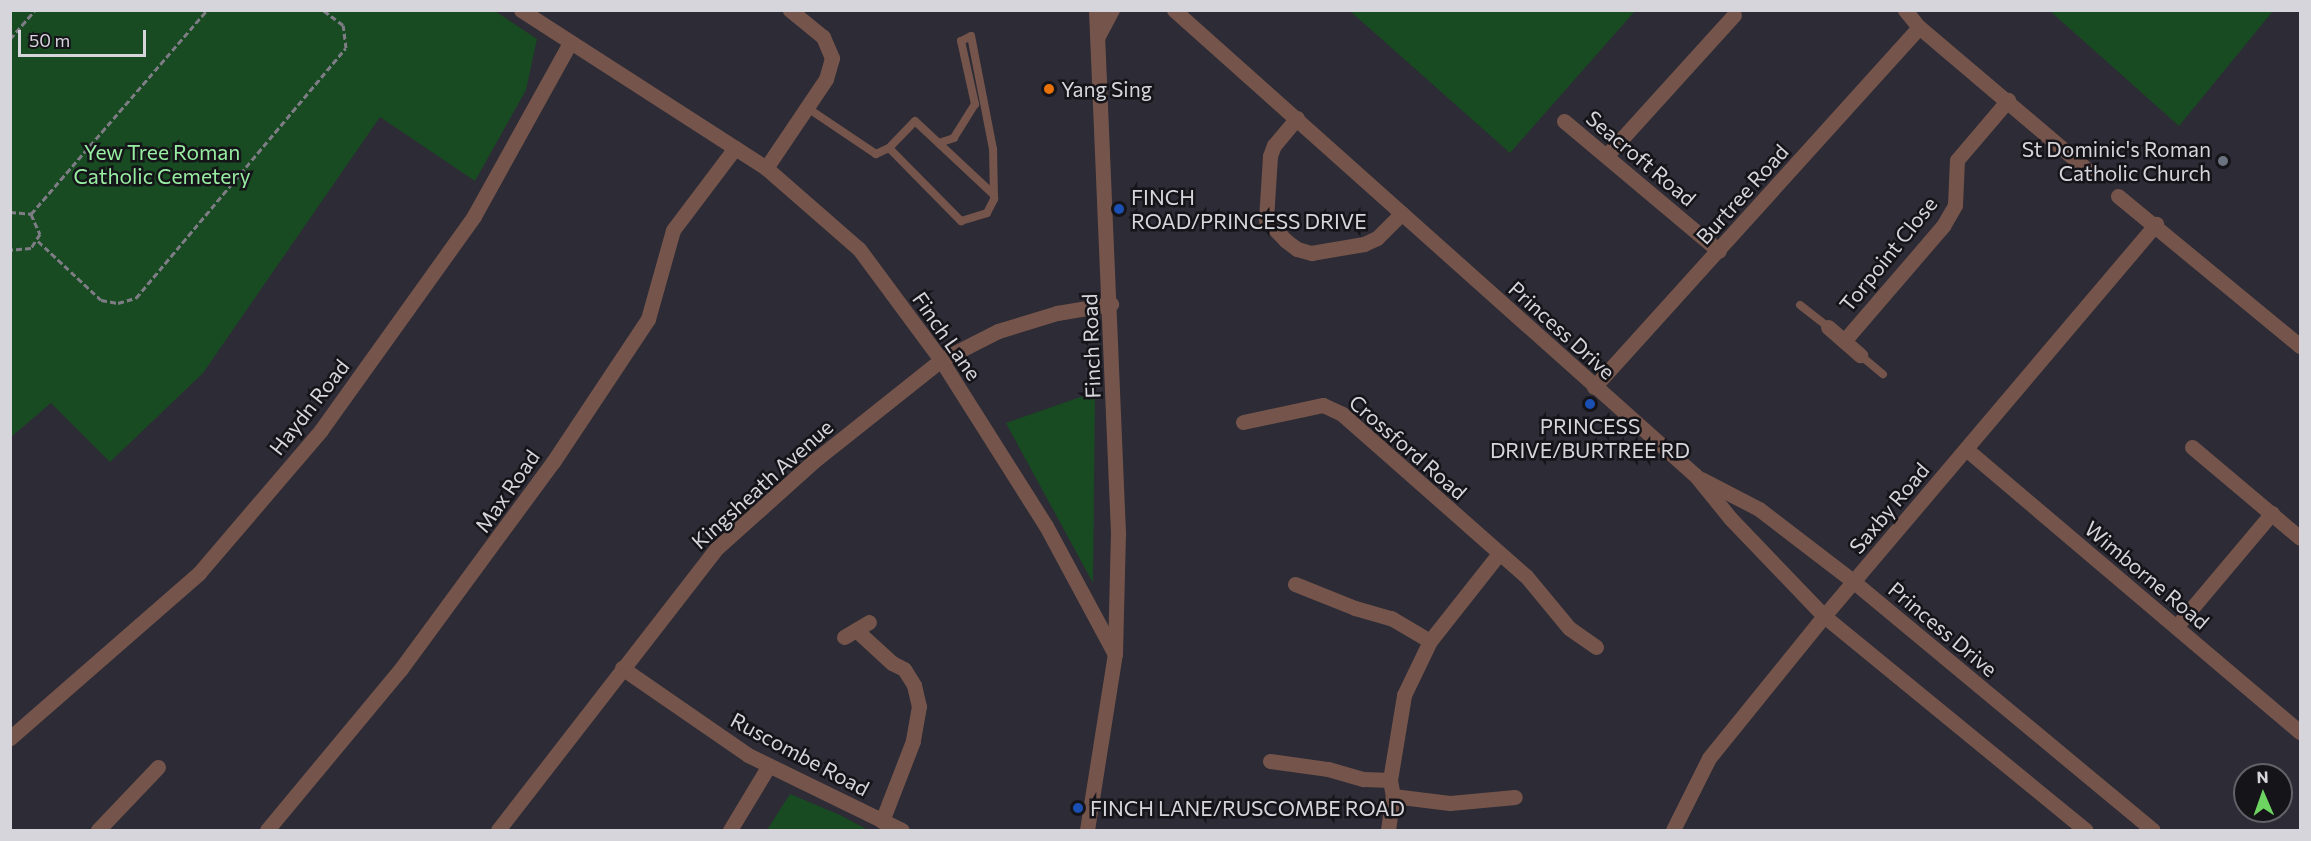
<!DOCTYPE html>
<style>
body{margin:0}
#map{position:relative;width:2311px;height:841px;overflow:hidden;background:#2d2b35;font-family:Commissioner,sans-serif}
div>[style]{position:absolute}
.green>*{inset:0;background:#184b22}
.path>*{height:3px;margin-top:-1.5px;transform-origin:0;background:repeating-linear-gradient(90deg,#7e7c85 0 6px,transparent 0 9px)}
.service>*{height:8px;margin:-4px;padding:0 4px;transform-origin:4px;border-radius:4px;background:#75554b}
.minor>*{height:15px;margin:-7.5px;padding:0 7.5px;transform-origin:7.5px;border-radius:7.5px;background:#75554b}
.tertiary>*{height:15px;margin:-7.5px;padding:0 7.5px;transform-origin:7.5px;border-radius:7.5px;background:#75554b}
.dots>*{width:16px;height:16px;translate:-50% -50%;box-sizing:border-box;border:3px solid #151419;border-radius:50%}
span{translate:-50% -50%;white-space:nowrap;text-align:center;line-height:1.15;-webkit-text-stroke:5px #151419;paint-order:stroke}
.poi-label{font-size:21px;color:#d6d5dc}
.left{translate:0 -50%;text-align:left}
.right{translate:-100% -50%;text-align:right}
.park-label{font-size:21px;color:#97eda1}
.street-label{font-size:21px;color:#d6d5dc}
.frame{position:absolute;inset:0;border:12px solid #d6d5dc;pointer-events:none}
.north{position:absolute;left:2233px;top:763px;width:60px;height:60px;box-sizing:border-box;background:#151419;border:2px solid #626167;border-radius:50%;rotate:358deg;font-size:16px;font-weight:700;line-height:24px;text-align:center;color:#d6d5dc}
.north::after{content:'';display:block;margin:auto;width:21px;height:27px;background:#6dd361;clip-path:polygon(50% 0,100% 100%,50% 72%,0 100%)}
.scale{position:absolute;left:18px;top:30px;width:128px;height:27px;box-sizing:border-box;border:3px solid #d6d5dc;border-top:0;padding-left:8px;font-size:18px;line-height:21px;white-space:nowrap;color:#d6d5dc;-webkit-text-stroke:4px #151419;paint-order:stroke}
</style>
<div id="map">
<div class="green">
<div style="clip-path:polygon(11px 10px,495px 11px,537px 39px,526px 90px,475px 181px,380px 117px,203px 373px,110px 462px,51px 403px,11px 437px)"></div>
<div style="clip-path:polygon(1350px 11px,1635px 11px,1510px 153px)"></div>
<div style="clip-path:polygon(2050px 11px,2273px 11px,2179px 126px)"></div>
<div style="clip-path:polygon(1095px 392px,1093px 583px,1006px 423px)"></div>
<div style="clip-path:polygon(790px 794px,840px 815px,868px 830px,767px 830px)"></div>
</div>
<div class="path">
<div style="left:10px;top:39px;width:38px;rotate:-49deg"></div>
<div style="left:10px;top:212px;width:21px;rotate:5deg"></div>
<div style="left:31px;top:214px;width:22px;rotate:66deg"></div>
<div style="left:40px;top:234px;width:17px;rotate:123deg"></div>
<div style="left:31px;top:248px;width:21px;rotate:175deg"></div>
<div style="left:31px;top:214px;width:269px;rotate:-49.2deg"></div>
<div style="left:38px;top:241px;width:86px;rotate:43.1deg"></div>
<div style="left:101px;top:300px;width:17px;rotate:10deg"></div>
<div style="left:118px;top:303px;width:19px;rotate:-16deg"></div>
<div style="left:136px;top:298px;width:326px;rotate:-50deg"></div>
<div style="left:346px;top:48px;width:23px;rotate:-97deg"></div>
<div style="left:343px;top:25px;width:25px;rotate:-143deg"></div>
</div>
<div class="service">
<div style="left:806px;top:107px;width:84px;rotate:33.9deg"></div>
<div style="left:876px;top:154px;width:14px;rotate:-25deg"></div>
<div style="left:889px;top:148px;width:37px;rotate:-46deg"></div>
<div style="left:915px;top:121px;width:108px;rotate:43.1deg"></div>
<div style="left:889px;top:148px;width:103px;rotate:45.4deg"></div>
<div style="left:961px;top:221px;width:27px;rotate:-17deg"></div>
<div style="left:987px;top:213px;width:16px;rotate:-63deg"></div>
<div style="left:994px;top:199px;width:50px;rotate:-91.1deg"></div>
<div style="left:993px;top:149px;width:115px;rotate:-101deg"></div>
<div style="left:971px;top:36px;width:11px;rotate:153deg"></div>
<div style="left:961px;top:41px;width:65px;rotate:77.5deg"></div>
<div style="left:975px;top:104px;width:40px;rotate:122deg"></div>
<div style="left:954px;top:138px;width:16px;rotate:162deg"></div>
<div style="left:1800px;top:305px;width:36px;rotate:38deg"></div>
<div style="left:1860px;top:355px;width:30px;rotate:40deg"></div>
</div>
<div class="minor">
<div style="left:521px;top:10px;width:292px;rotate:32.8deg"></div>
<div style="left:766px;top:168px;width:123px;rotate:41.1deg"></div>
<div style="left:859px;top:249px;width:138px;rotate:53.5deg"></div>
<div style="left:941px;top:360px;width:196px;rotate:57.7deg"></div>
<div style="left:1046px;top:526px;width:145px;rotate:61.7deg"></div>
<div style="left:1905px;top:10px;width:22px;rotate:51deg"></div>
<div style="left:1919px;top:27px;width:223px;rotate:40.3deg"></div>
<div style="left:1297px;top:118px;width:35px;rotate:130deg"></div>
<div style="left:1274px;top:145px;width:12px;rotate:110deg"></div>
<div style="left:1270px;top:156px;width:64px;rotate:93.6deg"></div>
<div style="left:1266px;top:220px;width:28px;rotate:46deg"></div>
<div style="left:1285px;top:240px;width:15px;rotate:37deg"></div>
<div style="left:1297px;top:249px;width:15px;rotate:16deg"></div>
<div style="left:1311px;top:253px;width:54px;rotate:-9.6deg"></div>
<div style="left:1364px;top:244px;width:14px;rotate:-25deg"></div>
<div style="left:1377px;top:238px;width:35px;rotate:-45deg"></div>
<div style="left:1564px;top:121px;width:202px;rotate:40deg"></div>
<div style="left:1607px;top:155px;width:189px;rotate:-47.8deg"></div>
<div style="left:766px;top:168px;width:107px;rotate:-56deg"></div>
<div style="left:826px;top:79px;width:22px;rotate:-74deg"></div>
<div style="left:832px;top:58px;width:23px;rotate:-113deg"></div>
<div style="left:823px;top:37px;width:43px;rotate:-140.7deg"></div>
<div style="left:2118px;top:196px;width:236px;rotate:39.5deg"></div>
<div style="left:1828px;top:327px;width:43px;rotate:41.2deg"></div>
<div style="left:1844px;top:341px;width:152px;rotate:-49.3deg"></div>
<div style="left:1943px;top:226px;width:24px;rotate:-60deg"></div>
<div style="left:1955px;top:205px;width:45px;rotate:-87.5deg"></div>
<div style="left:1957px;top:160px;width:79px;rotate:-49.6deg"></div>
<div style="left:1594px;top:387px;width:485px;rotate:-47.9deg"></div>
<div style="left:1243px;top:422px;width:82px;rotate:-12deg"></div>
<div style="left:1323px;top:405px;width:21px;rotate:25deg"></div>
<div style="left:1342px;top:414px;width:245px;rotate:41.4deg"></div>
<div style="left:1526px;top:576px;width:67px;rotate:50.4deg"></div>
<div style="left:1569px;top:628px;width:33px;rotate:35deg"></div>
<div style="left:2192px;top:447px;width:141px;rotate:40.1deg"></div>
<div style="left:1966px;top:449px;width:438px;rotate:40.3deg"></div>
<div style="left:1295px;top:584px;width:65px;rotate:21.8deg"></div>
<div style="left:1355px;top:608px;width:37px;rotate:16deg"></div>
<div style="left:1391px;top:618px;width:45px;rotate:30.5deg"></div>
<div style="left:2176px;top:627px;width:149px;rotate:-49.9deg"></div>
<div style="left:856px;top:630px;width:49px;rotate:42.5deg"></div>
<div style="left:892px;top:663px;width:13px;rotate:27deg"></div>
<div style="left:904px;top:669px;width:19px;rotate:58deg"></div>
<div style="left:914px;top:685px;width:22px;rotate:77deg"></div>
<div style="left:919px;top:706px;width:36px;rotate:100deg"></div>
<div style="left:913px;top:741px;width:86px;rotate:111.2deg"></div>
<div style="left:844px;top:637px;width:29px;rotate:-31deg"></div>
<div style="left:622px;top:668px;width:153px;rotate:34.6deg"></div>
<div style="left:748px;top:755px;width:171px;rotate:26deg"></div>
<div style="left:10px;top:738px;width:251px;rotate:-41.1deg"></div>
<div style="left:199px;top:573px;width:188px;rotate:-49.5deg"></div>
<div style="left:321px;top:430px;width:263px;rotate:-54.4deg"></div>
<div style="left:474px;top:216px;width:198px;rotate:-61deg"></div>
<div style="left:1270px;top:761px;width:59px;rotate:7.9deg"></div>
<div style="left:1328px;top:769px;width:37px;rotate:16deg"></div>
<div style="left:1364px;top:779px;width:26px;rotate:2deg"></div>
<div style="left:1393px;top:796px;width:57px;rotate:7deg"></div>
<div style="left:1450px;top:803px;width:65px;rotate:-5.3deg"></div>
<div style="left:98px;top:830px;width:87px;rotate:-46.4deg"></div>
<div style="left:267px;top:830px;width:208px;rotate:-50.3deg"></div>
<div style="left:400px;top:670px;width:258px;rotate:-53.7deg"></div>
<div style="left:553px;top:462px;width:172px;rotate:-56.4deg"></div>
<div style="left:648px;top:319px;width:92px;rotate:-74.3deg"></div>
<div style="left:673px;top:230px;width:103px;rotate:-52.9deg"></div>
<div style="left:498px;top:830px;width:357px;rotate:-52.2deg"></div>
<div style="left:717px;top:548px;width:130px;rotate:-41.9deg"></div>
<div style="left:814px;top:461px;width:162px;rotate:-38.5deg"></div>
<div style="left:941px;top:360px;width:64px;rotate:-27deg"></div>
<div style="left:998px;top:331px;width:62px;rotate:-17deg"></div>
<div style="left:1057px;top:313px;width:55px;rotate:-9.5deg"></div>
<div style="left:730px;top:830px;width:74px;rotate:-58.9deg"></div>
<div style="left:1388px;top:830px;width:34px;rotate:-82deg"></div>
<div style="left:1393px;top:796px;width:16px;rotate:-101deg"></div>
<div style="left:1390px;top:780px;width:86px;rotate:-80.6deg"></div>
<div style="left:1404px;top:695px;width:60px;rotate:-64.3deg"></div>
<div style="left:1430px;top:641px;width:110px;rotate:-51.7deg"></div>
<div style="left:1673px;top:830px;width:80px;rotate:-63.4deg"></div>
<div style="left:1709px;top:758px;width:183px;rotate:-51deg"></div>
<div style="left:1824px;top:616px;width:514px;rotate:-49.74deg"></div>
</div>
<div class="tertiary">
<div style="left:1174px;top:10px;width:700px;rotate:41.76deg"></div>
<div style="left:1696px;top:476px;width:55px;rotate:50.9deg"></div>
<div style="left:1731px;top:519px;width:134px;rotate:46.2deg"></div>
<div style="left:1824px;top:616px;width:338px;rotate:39.3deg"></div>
<div style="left:1098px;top:36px;width:30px;rotate:-62deg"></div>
<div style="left:1701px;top:479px;width:65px;rotate:27.3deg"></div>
<div style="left:1759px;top:509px;width:120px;rotate:37.5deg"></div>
<div style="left:1854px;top:582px;width:388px;rotate:39.7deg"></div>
<div style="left:1087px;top:830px;width:178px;rotate:-81deg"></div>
<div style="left:1115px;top:654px;width:121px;rotate:-88.6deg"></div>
<div style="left:1118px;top:533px;width:523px;rotate:-92.41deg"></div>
</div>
<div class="dots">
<div style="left:1049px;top:89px;background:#e8710a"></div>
<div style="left:2223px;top:161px;background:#6b7280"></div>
<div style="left:1119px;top:209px;background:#1a4fb4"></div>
<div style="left:1590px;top:404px;background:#1a4fb4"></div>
<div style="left:1078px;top:808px;background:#1a4fb4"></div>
</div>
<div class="poi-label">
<span class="left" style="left:1061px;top:89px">Yang Sing</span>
<span class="right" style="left:2211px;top:161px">St Dominic's Roman<br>Catholic Church</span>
<span class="left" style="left:1131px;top:209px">FINCH<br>ROAD/PRINCESS DRIVE</span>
<span style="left:1590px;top:438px">PRINCESS<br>DRIVE/BURTREE RD</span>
<span class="left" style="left:1090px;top:808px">FINCH LANE/RUSCOMBE ROAD</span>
</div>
<div class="park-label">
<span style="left:162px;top:164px">Yew Tree Roman<br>Catholic Cemetery</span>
</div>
<div class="street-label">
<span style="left:1641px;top:158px;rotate:40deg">Seacroft Road</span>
<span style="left:1742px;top:194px;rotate:-48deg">Burtree Road</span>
<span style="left:1888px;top:254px;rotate:-51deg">Torpoint Close</span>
<span style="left:1562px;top:330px;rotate:42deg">Princess Drive</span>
<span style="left:947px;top:336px;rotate:55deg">Finch Lane</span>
<span style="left:1091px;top:346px;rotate:-92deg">Finch Road</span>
<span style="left:309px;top:407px;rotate:-52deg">Haydn Road</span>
<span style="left:1408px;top:447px;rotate:41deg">Crossford Road</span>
<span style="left:762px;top:484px;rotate:-42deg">Kingsheath Avenue</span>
<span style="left:507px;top:491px;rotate:-55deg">Max Road</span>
<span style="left:1889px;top:508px;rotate:-50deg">Saxby Road</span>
<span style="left:2147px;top:575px;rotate:40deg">Wimborne Road</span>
<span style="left:1943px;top:629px;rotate:40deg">Princess Drive</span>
<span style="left:800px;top:754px;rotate:28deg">Ruscombe Road</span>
</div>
<div class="frame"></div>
<div class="north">N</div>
<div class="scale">50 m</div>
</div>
